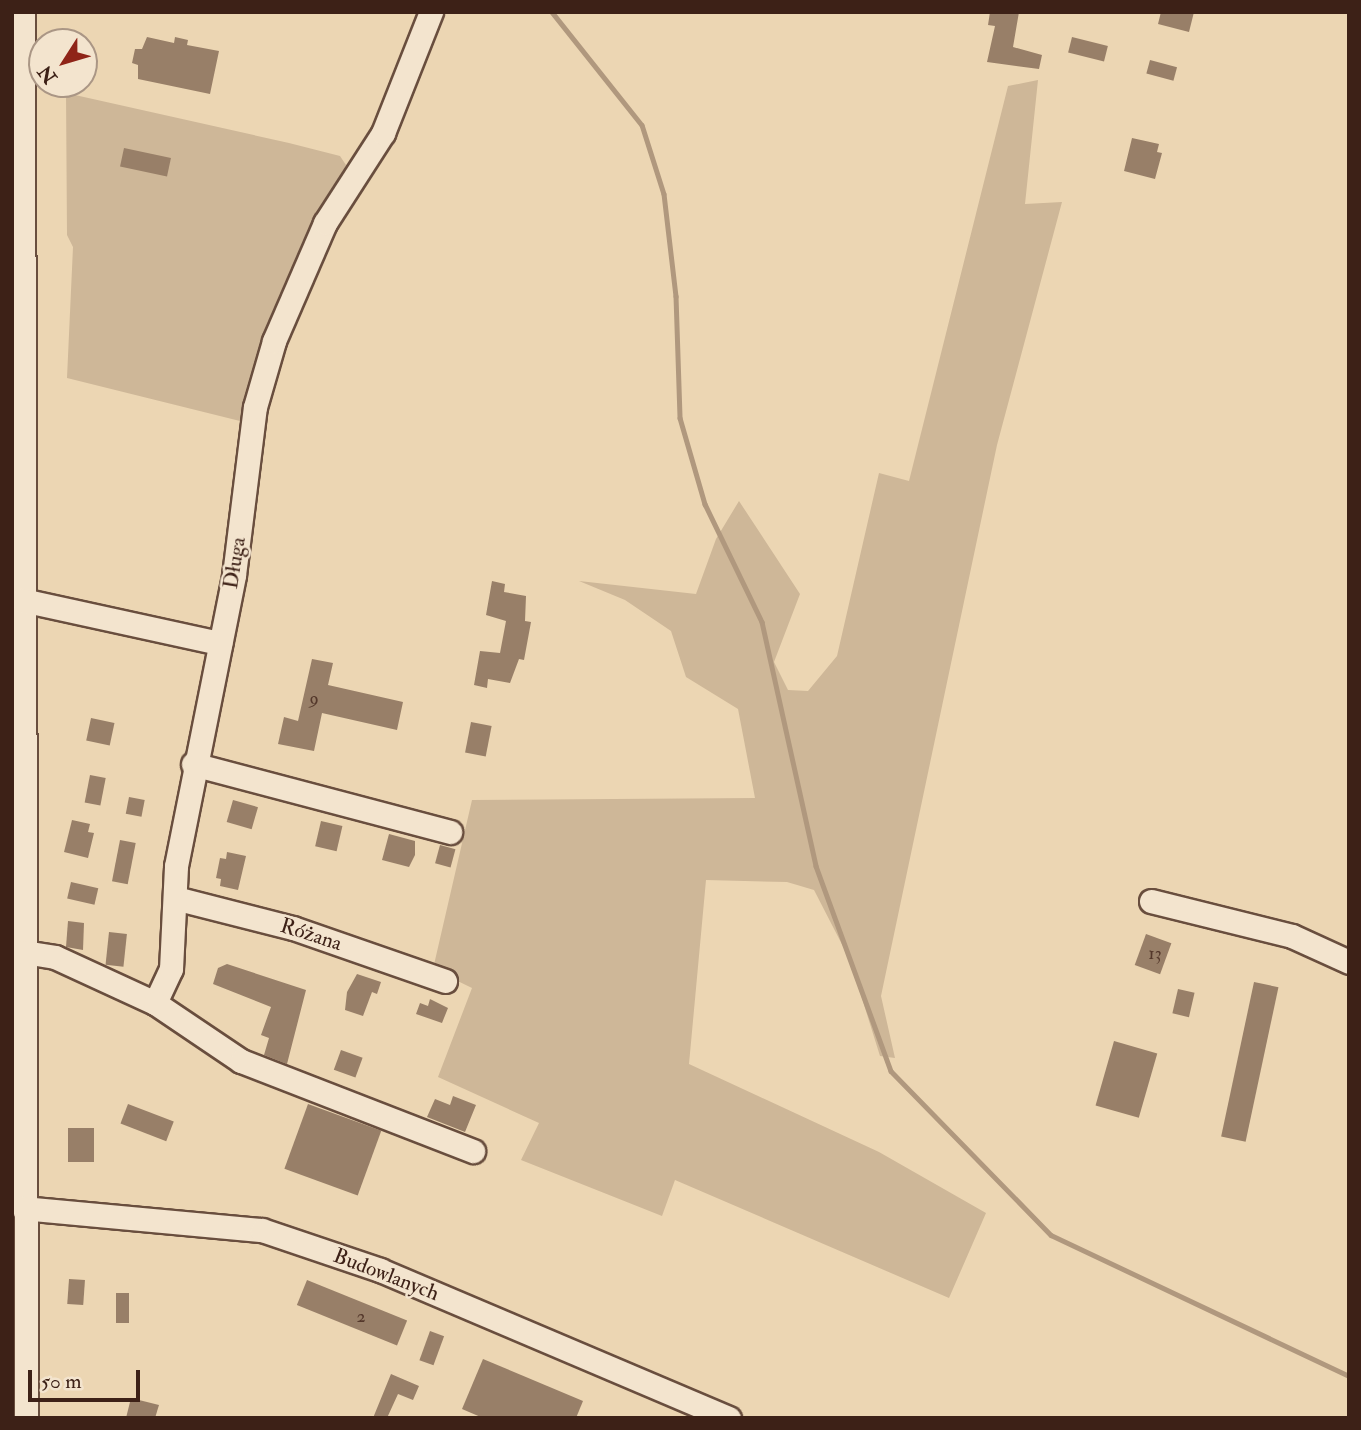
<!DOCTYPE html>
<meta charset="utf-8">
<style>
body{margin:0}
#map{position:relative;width:1361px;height:1430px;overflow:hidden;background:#ecd6b3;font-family:"IM FELL Double Pica",serif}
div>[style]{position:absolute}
.green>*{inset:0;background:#ceb798}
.stream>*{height:4.5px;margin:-2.25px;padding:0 2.25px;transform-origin:2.25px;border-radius:2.25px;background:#b0987e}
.building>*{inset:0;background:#987f68;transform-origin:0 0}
.roads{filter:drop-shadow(2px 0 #694e3e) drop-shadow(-2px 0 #694e3e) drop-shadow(0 2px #694e3e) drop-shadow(0 -2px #694e3e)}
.minor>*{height:23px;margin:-11.5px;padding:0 11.5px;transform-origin:11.5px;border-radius:11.5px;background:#f3e4ce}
span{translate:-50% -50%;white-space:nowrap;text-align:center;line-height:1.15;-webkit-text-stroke:5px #f3e4ce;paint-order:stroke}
.number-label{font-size:18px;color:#54382b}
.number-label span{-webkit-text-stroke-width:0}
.street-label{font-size:21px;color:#3d2117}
.frame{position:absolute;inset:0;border:14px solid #3d2117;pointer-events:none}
.north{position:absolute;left:28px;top:28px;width:70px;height:70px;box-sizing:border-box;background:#f3e4ce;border:2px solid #aa9685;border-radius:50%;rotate:233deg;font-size:19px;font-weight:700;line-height:28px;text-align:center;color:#3d2117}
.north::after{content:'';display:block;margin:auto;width:24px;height:32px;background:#8f2418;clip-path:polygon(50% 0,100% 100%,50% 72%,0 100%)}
.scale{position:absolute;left:28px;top:1370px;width:112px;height:32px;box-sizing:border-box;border:4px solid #3d2117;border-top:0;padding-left:9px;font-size:21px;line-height:24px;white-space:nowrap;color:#3d2117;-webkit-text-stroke:5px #f3e4ce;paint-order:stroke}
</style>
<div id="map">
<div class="green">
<div style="clip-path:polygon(1038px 80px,1025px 204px,1062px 202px,997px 445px,881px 996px,895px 1058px,880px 1056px,850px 960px,814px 890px,787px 882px,706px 880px,689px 1064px,879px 1152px,986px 1213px,949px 1298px,675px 1180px,662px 1216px,521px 1160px,539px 1123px,438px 1077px,472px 988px,433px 969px,472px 800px,755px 798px,738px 709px,686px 677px,671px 631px,625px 600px,579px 581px,696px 594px,716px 539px,739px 501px,800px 594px,774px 662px,788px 690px,808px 691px,837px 656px,879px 473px,909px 481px,1008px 86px)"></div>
<div style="clip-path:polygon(66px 93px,289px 143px,340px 156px,346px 165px,317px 223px,244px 422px,67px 378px,73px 247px,67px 235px)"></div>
</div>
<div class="stream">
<div style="left:552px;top:12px;width:144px;rotate:51.5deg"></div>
<div style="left:642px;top:125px;width:72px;rotate:72.3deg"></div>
<div style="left:664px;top:194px;width:103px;rotate:83.3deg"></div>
<div style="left:676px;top:296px;width:122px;rotate:88.1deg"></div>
<div style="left:680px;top:418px;width:90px;rotate:73.8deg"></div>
<div style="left:705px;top:504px;width:131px;rotate:64.2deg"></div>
<div style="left:762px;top:622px;width:250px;rotate:77.5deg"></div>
<div style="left:816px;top:866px;width:218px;rotate:69.9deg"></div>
<div style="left:891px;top:1071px;width:229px;rotate:45.7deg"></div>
<div style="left:1051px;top:1235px;width:330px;rotate:25.3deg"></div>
</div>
<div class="building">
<div style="clip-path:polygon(990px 12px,1019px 12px,1013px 47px,1042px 55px,1039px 69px,987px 62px,995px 26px,988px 25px)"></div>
<div style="clip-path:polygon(1161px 12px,1194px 12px,1189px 32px,1158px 24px)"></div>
<div style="clip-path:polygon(147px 37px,174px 43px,175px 37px,188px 40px,187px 45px,219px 51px,210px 94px,138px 79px,138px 65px,132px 63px,135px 49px,142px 49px)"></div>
<div style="left:1072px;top:37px;width:37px;height:16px;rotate:14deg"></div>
<div style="left:1150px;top:60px;width:28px;height:14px;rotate:15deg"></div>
<div style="clip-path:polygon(1132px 138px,1159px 144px,1157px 152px,1162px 153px,1155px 179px,1124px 171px)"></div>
<div style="left:124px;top:148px;width:48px;height:19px;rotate:12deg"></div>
<div style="clip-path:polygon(492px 581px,505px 584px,504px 592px,526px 596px,525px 621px,531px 622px,524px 660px,519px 659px,510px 683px,488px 679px,487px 688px,474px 685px,480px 651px,500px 653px,506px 621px,486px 615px)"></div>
<div style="clip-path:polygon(312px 659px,333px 663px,328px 685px,403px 702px,397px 730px,322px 713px,314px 751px,278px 744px,284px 717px,298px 721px)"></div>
<div style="left:91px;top:718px;width:24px;height:23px;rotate:12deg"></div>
<div style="left:471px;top:722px;width:21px;height:31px;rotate:11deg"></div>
<div style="left:90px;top:775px;width:16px;height:28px;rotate:11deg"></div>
<div style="left:129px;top:797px;width:16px;height:17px;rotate:11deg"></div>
<div style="left:233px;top:800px;width:26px;height:23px;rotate:16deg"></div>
<div style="clip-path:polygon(72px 820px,90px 824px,88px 832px,94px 833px,88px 858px,64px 852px)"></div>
<div style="left:321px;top:821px;width:22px;height:26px;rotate:13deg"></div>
<div style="clip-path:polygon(389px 834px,415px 841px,415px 855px,409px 867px,382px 860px)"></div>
<div style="left:120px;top:840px;width:16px;height:42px;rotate:11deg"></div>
<div style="left:440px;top:845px;width:16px;height:19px;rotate:15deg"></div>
<div style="clip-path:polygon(227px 852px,246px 856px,238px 890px,220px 886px,221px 879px,216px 878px,220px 858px,226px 859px)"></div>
<div style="left:71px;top:882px;width:28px;height:17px;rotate:13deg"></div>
<div style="clip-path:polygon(68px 921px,84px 923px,83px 950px,66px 947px)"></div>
<div style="left:109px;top:932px;width:18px;height:33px;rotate:6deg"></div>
<div style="left:1146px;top:934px;width:27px;height:33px;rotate:20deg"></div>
<div style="clip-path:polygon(227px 964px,306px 990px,287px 1064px,264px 1055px,269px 1038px,261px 1035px,271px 1007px,213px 984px,218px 968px)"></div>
<div style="clip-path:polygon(357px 974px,381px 982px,377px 994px,372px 992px,363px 1016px,345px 1010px,347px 992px)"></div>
<div style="left:1254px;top:982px;width:25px;height:158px;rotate:12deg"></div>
<div style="left:1178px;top:989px;width:17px;height:25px;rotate:13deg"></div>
<div style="clip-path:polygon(430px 999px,448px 1008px,442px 1023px,416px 1014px,420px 1003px,428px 1006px)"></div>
<div style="left:1114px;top:1041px;width:45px;height:67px;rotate:16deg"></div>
<div style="left:341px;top:1050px;width:23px;height:21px;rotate:20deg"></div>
<div style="clip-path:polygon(453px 1096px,476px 1105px,465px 1132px,427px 1117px,435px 1099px,450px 1105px)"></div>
<div style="left:128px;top:1104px;width:49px;height:21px;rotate:21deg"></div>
<div style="left:308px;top:1104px;width:78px;height:69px;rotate:20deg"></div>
<div style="left:68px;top:1128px;width:26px;height:34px"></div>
<div style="left:69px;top:1279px;width:16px;height:25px;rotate:4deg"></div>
<div style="left:307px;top:1280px;width:108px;height:27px;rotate:22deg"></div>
<div style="left:116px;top:1293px;width:13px;height:30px"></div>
<div style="left:430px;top:1331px;width:15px;height:31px;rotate:20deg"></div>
<div style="clip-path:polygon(483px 1359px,583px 1401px,576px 1418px,483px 1418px,462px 1409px)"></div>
<div style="clip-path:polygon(391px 1374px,419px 1386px,413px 1400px,398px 1394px,387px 1418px,373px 1418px)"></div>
<div style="clip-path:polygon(131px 1398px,159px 1405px,155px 1418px,126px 1418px)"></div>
</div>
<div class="roads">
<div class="minor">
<div style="left:23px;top:12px;width:1406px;rotate:89.88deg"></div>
<div style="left:22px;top:600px;width:203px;rotate:12.3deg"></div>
<div style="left:193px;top:764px;width:266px;rotate:14.8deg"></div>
<div style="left:175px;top:898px;width:122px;rotate:14.3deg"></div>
<div style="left:293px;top:928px;width:161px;rotate:19.2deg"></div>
<div style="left:1151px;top:901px;width:145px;rotate:13.9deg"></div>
<div style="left:1292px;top:936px;width:63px;rotate:24.5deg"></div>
<div style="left:24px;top:952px;width:31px;rotate:9deg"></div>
<div style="left:55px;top:957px;width:110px;rotate:24.7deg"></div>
<div style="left:155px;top:1003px;width:38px;rotate:-65deg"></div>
<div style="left:171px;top:969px;width:103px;rotate:-87.2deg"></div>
<div style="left:176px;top:866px;width:297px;rotate:-78.7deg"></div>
<div style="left:234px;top:575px;width:169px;rotate:-82.9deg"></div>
<div style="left:255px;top:407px;width:69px;rotate:-73.9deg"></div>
<div style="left:274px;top:341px;width:129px;rotate:-66.6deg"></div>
<div style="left:325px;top:223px;width:107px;rotate:-57.2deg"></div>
<div style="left:383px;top:133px;width:130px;rotate:-68.4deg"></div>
<div style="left:155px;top:1003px;width:104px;rotate:34deg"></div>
<div style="left:241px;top:1061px;width:249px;rotate:21.2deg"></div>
<div style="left:23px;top:1208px;width:240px;rotate:5.3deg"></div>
<div style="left:262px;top:1230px;width:125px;rotate:18.7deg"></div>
<div style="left:380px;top:1270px;width:379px;rotate:23deg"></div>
</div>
</div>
<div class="number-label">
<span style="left:314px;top:699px">9</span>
<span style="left:1155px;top:954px">13</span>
<span style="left:361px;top:1317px">2</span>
</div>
<div class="street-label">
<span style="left:235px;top:563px;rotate:-81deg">Długa</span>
<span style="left:311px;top:935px;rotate:18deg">Różana</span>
<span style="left:386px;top:1275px;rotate:21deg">Budowlanych</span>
</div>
<div class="frame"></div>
<div class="north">N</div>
<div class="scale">50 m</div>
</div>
